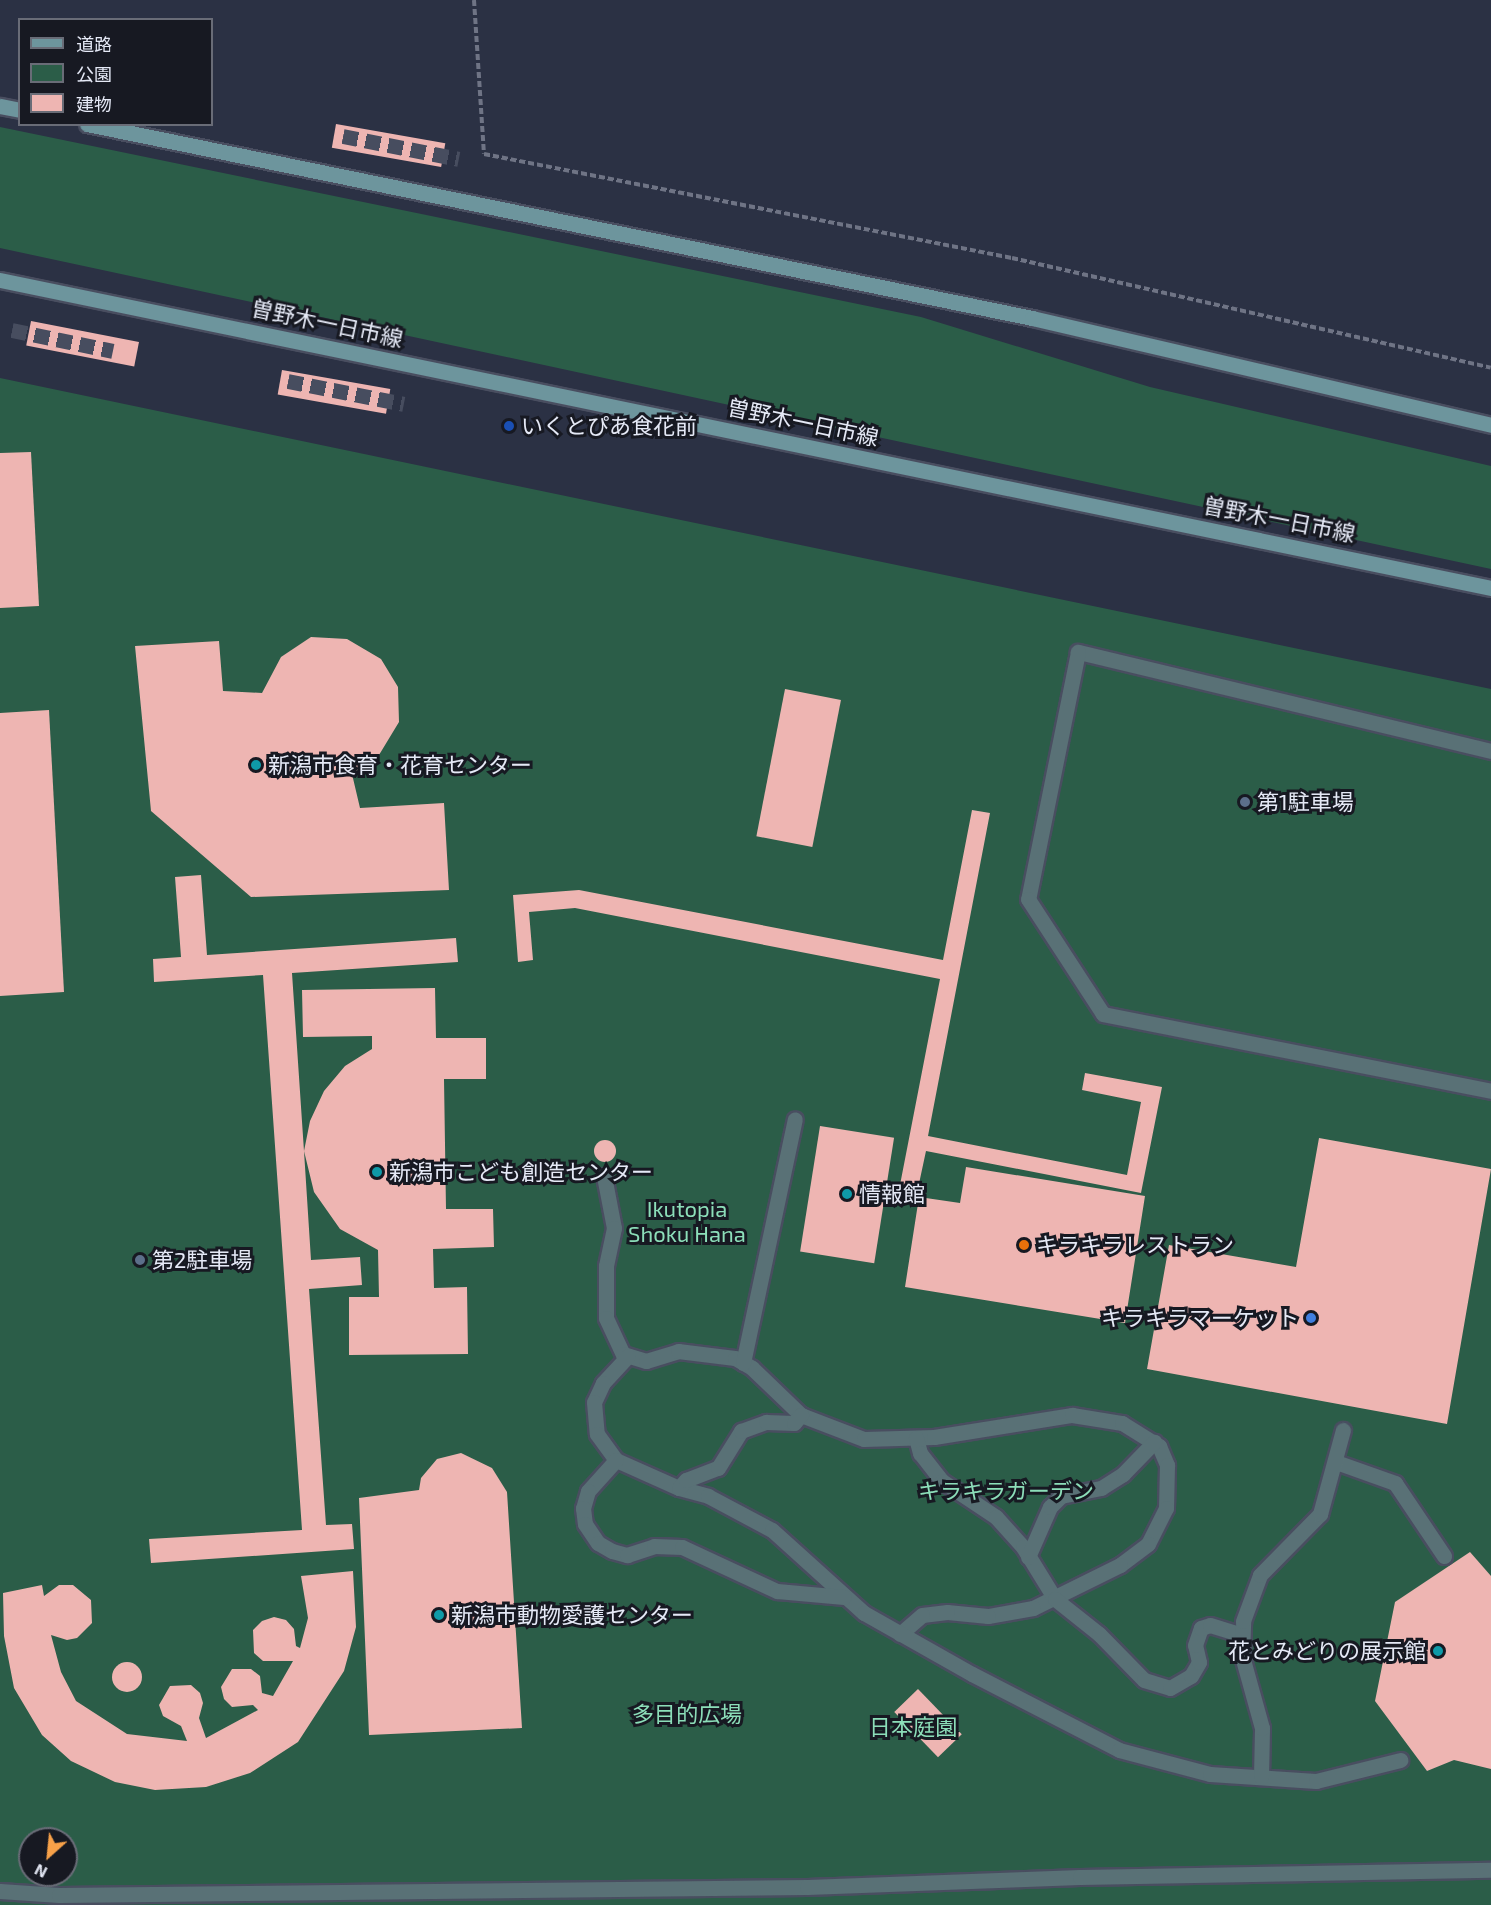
<!DOCTYPE html>
<meta charset="utf-8">
<style>
body{margin:0}
#map{position:relative;width:1491px;height:1905px;overflow:hidden;background:#2b3144;font-family:"Exo 2","Noto Sans JP",sans-serif}
div>[style]{position:absolute}
.green>*{inset:0;background:#2b5d48}
.building>*{inset:0;background:#eeb5b2;transform-origin:0 0}
.round{border-radius:50%}
.pedestrian-tunnel>*{height:15px;margin-top:-7.5px;transform-origin:0;background:repeating-linear-gradient(90deg,#474d5f 0 15px,transparent 0 23px)}
.path>*{height:4px;margin-top:-2px;transform-origin:0;background:repeating-linear-gradient(90deg,#6f7485 0 6px,transparent 0 9px)}
.roads{filter:drop-shadow(2px 0 #494e60) drop-shadow(-2px 0 #494e60) drop-shadow(0 2px #494e60) drop-shadow(0 -2px #494e60)}
.service>*{height:15px;margin:-7.5px;padding:0 7.5px;transform-origin:7.5px;border-radius:7.5px;background:#597176}
.pedestrian>*{height:15px;margin:-7.5px;padding:0 7.5px;transform-origin:7.5px;border-radius:7.5px;background:#597176}
.minor>*{height:15px;margin:-7.5px;padding:0 7.5px;transform-origin:7.5px;border-radius:7.5px;background:#597176}
.secondary>*{height:15px;margin:-7.5px;padding:0 7.5px;transform-origin:7.5px;border-radius:7.5px;background:#6d959d}
.dots>*{width:16px;height:16px;translate:-50% -50%;box-sizing:border-box;border:3px solid #171922;border-radius:50%}
span{translate:-50% -50%;white-space:nowrap;text-align:center;line-height:1.15;-webkit-text-stroke:6px #171922;paint-order:stroke}
.street-label{font-size:22px;color:#e5e9f6}
.poi-label{font-size:22px;color:#e5e9f6}
.left{translate:0 -50%;text-align:left}
.right{translate:-100% -50%;text-align:right}
.park-label{font-size:22px;color:#8cdeb9}
.legend{position:absolute;left:18px;top:18px;width:195px;height:108px;box-sizing:border-box;background:#171922;border:2px solid #696c77;margin:0;padding:8px 10px;list-style:none;font-size:18px;color:#e5e9f6}
.legend li{display:flex;align-items:center;gap:12px;height:30px}
.legend b{width:30px;border:2px solid #696c77}
.north{position:absolute;left:18px;top:1827px;width:60px;height:60px;box-sizing:border-box;background:#171922;border:2px solid #696c77;border-radius:50%;rotate:207deg;font-size:16px;font-weight:700;line-height:24px;text-align:center;color:#e5e9f6}
.north::after{content:'';display:block;margin:auto;width:21px;height:27px;background:#f7a149;clip-path:polygon(50% 0,100% 100%,50% 72%,0 100%)}
</style>
<div id="map">
<div class="green">
<div style="clip-path:polygon(0 127px,921px 317px,1150px 387px,1491px 466px,1491px 569px,0 248px)"></div>
<div style="clip-path:polygon(evenodd,0 378px,1491px 689px,1491px 1905px,0 1905px,0 378px,30px 1839px,66px 1839px,66px 1875px,30px 1875px,30px 1839px)"></div>
</div>
<div class="building">
<div style="left:336px;top:124px;width:111px;height:24px;rotate:10deg"></div>
<div style="left:31px;top:321px;width:110px;height:25px;rotate:11deg"></div>
<div style="left:282px;top:370px;width:110px;height:25px;rotate:10deg"></div>
<div style="clip-path:polygon(31px 452px,39px 606px,0 608px,0 453px)"></div>
<div style="clip-path:polygon(311px 637px,347px 639px,381px 659px,398px 687px,399px 722px,379px 755px,352px 774px,360px 808px,444px 803px,449px 890px,251px 897px,151px 811px,135px 646px,219px 641px,223px 691px,262px 693px,281px 657px)"></div>
<div style="left:785px;top:689px;width:57px;height:150px;rotate:11deg"></div>
<div style="clip-path:polygon(49px 710px,64px 992px,0 996px,0 713px)"></div>
<div style="clip-path:polygon(972px 810px,990px 813px,928px 1136px,1127px 1175px,1141px 1102px,1082px 1090px,1085px 1073px,1162px 1087px,1141px 1193px,926px 1151px,917px 1193px,899px 1190px,940px 979px,575px 908px,529px 912px,533px 960px,518px 962px,513px 895px,579px 890px,943px 960px)"></div>
<div style="clip-path:polygon(201px 875px,207px 955px,456px 938px,458px 962px,292px 973px,304px 1151px,310px 1121px,324px 1091px,345px 1066px,372px 1049px,372px 1036px,303px 1037px,302px 990px,435px 988px,436px 1038px,486px 1038px,486px 1079px,444px 1079px,446px 1209px,493px 1209px,494px 1247px,433px 1249px,434px 1288px,467px 1287px,468px 1354px,349px 1355px,349px 1297px,379px 1297px,378px 1250px,340px 1229px,314px 1192px,304px 1151px,311px 1260px,360px 1257px,362px 1285px,309px 1289px,326px 1525px,352px 1524px,354px 1549px,151px 1563px,149px 1539px,302px 1530px,263px 975px,154px 982px,153px 959px,181px 957px,175px 877px)"></div>
<div style="left:820px;top:1126px;width:75px;height:127px;rotate:9deg"></div>
<div style="clip-path:polygon(1319px 1138px,1491px 1169px,1447px 1424px,1147px 1369px,1169px 1245px,1296px 1267px)"></div>
<div class="round" style="left:594px;top:1140px;width:22px;height:22px"></div>
<div style="clip-path:polygon(966px 1167px,1145px 1196px,1125px 1323px,905px 1287px,919px 1197px,960px 1203px)"></div>
<div style="clip-path:polygon(461px 1453px,492px 1468px,507px 1492px,522px 1728px,369px 1735px,359px 1498px,419px 1490px,421px 1478px,437px 1459px)"></div>
<div style="clip-path:polygon(1470px 1552px,1491px 1576px,1491px 1769px,1454px 1760px,1427px 1771px,1375px 1701px,1395px 1602px)"></div>
<div style="clip-path:polygon(353px 1571px,356px 1627px,344px 1671px,298px 1742px,250px 1773px,206px 1787px,155px 1790px,115px 1782px,71px 1761px,42px 1735px,14px 1688px,4px 1636px,3px 1593px,42px 1585px,44px 1596px,59px 1585px,73px 1585px,91px 1600px,92px 1623px,77px 1638px,67px 1640px,51px 1635px,61px 1672px,76px 1701px,127px 1734px,187px 1741px,181px 1726px,163px 1716px,159px 1705px,170px 1686px,191px 1685px,200px 1693px,203px 1703px,199px 1718px,206px 1738px,258px 1710px,253px 1705px,232px 1707px,224px 1699px,221px 1687px,232px 1669px,251px 1669px,260px 1676px,262px 1693px,273px 1696px,293px 1661px,263px 1661px,254px 1653px,253px 1630px,262px 1621px,274px 1617px,286px 1620px,294px 1629px,296px 1646px,300px 1648px,308px 1618px,301px 1576px)"></div>
<div class="round" style="left:112px;top:1662px;width:30px;height:30px"></div>
<div style="left:918px;top:1689px;width:63px;height:33px;rotate:46deg"></div>
</div>
<div class="pedestrian-tunnel">
<div style="left:343px;top:136px;width:118px;rotate:11.2deg"></div>
<div style="left:12px;top:330px;width:103px;rotate:11.7deg"></div>
<div style="left:288px;top:381px;width:118px;rotate:11.2deg"></div>
</div>
<div class="path">
<div style="left:474px;top:0;width:154px;rotate:86.3deg"></div>
<div style="left:484px;top:154px;width:538px;rotate:11.14deg"></div>
<div style="left:1012px;top:258px;width:491px;rotate:12.9deg"></div>
</div>
<div class="roads">
<div class="service">
<div style="left:1491px;top:751px;width:425px;rotate:-166.5deg"></div>
<div style="left:1078px;top:652px;width:252px;rotate:101.4deg"></div>
<div style="left:1028px;top:899px;width:137px;rotate:56.9deg"></div>
<div style="left:1103px;top:1014px;width:396px;rotate:11.2deg"></div>
</div>
<div class="pedestrian">
<div style="left:604px;top:1176px;width:53px;rotate:79.1deg"></div>
<div style="left:614px;top:1228px;width:39px;rotate:102deg"></div>
<div style="left:606px;top:1266px;width:52px;rotate:90deg"></div>
<div style="left:606px;top:1318px;width:40px;rotate:65deg"></div>
<div style="left:623px;top:1354px;width:24px;rotate:17deg"></div>
<div style="left:646px;top:1361px;width:34px;rotate:-17deg"></div>
<div style="left:678px;top:1351px;width:57px;rotate:7deg"></div>
<div style="left:735px;top:1358px;width:20px;rotate:30deg"></div>
<div style="left:752px;top:1368px;width:68px;rotate:43.8deg"></div>
<div style="left:801px;top:1415px;width:67px;rotate:20.9deg"></div>
<div style="left:864px;top:1439px;width:70px;rotate:-1.6deg"></div>
<div style="left:934px;top:1437px;width:140px;rotate:-9.1deg"></div>
<div style="left:1072px;top:1415px;width:51px;rotate:9.1deg"></div>
<div style="left:1122px;top:1423px;width:44px;rotate:31.9deg"></div>
<div style="left:1159px;top:1446px;width:21px;rotate:67deg"></div>
<div style="left:1167px;top:1465px;width:43px;rotate:91.3deg"></div>
<div style="left:1166px;top:1508px;width:40px;rotate:116.6deg"></div>
<div style="left:1148px;top:1544px;width:35px;rotate:143deg"></div>
<div style="left:1120px;top:1565px;width:97px;rotate:153.7deg"></div>
<div style="left:1033px;top:1608px;width:46px;rotate:169.9deg"></div>
<div style="left:988px;top:1616px;width:41px;rotate:-174.4deg"></div>
<div style="left:947px;top:1612px;width:25px;rotate:173deg"></div>
<div style="left:922px;top:1615px;width:29px;rotate:139deg"></div>
<div style="left:628px;top:1356px;width:37px;rotate:133deg"></div>
<div style="left:603px;top:1383px;width:21px;rotate:115deg"></div>
<div style="left:594px;top:1402px;width:32px;rotate:85deg"></div>
<div style="left:597px;top:1434px;width:32px;rotate:54deg"></div>
<div style="left:616px;top:1460px;width:69px;rotate:24deg"></div>
<div style="left:679px;top:1488px;width:30px;rotate:15deg"></div>
<div style="left:708px;top:1496px;width:72px;rotate:28deg"></div>
<div style="left:772px;top:1530px;width:124px;rotate:42.1deg"></div>
<div style="left:864px;top:1613px;width:124px;rotate:29.5deg"></div>
<div style="left:972px;top:1674px;width:165px;rotate:27.3deg"></div>
<div style="left:1119px;top:1750px;width:94px;rotate:14.8deg"></div>
<div style="left:1210px;top:1774px;width:106px;rotate:3.8deg"></div>
<div style="left:1316px;top:1781px;width:87px;rotate:-14deg"></div>
<div style="left:743px;top:1363px;width:249px;rotate:-78deg"></div>
<div style="left:916px;top:1438px;width:16px;rotate:75deg"></div>
<div style="left:920px;top:1453px;width:36px;rotate:52deg"></div>
<div style="left:942px;top:1481px;width:65px;rotate:33.7deg"></div>
<div style="left:996px;top:1517px;width:40px;rotate:48deg"></div>
<div style="left:1023px;top:1547px;width:61px;rotate:58.4deg"></div>
<div style="left:1055px;top:1599px;width:56px;rotate:38.5deg"></div>
<div style="left:1099px;top:1634px;width:64px;rotate:45.6deg"></div>
<div style="left:1144px;top:1680px;width:27px;rotate:17deg"></div>
<div style="left:1170px;top:1688px;width:24px;rotate:-30deg"></div>
<div style="left:1191px;top:1676px;width:16px;rotate:-60deg"></div>
<div style="left:1199px;top:1662px;width:17px;rotate:-103deg"></div>
<div style="left:1195px;top:1645px;width:18px;rotate:-71deg"></div>
<div style="left:1201px;top:1628px;width:9px;rotate:-18deg"></div>
<div style="left:1210px;top:1625px;width:31px;rotate:17deg"></div>
<div style="left:616px;top:1460px;width:42px;rotate:132.1deg"></div>
<div style="left:588px;top:1491px;width:18px;rotate:106deg"></div>
<div style="left:583px;top:1508px;width:16px;rotate:83deg"></div>
<div style="left:585px;top:1524px;width:23px;rotate:56deg"></div>
<div style="left:598px;top:1543px;width:16px;rotate:30deg"></div>
<div style="left:612px;top:1551px;width:16px;rotate:15deg"></div>
<div style="left:627px;top:1555px;width:28px;rotate:-18deg"></div>
<div style="left:654px;top:1546px;width:28px;rotate:2deg"></div>
<div style="left:682px;top:1547px;width:105px;rotate:24.9deg"></div>
<div style="left:777px;top:1591px;width:67px;rotate:5.1deg"></div>
<div style="left:1336px;top:1462px;width:63px;rotate:19.6deg"></div>
<div style="left:1395px;top:1483px;width:88px;rotate:56.1deg"></div>
<div style="left:679px;top:1488px;width:11px;rotate:-49deg"></div>
<div style="left:686px;top:1480px;width:34px;rotate:-21deg"></div>
<div style="left:718px;top:1468px;width:44px;rotate:-58.1deg"></div>
<div style="left:741px;top:1431px;width:27px;rotate:-20deg"></div>
<div style="left:766px;top:1422px;width:28px;rotate:2deg"></div>
<div style="left:794px;top:1423px;width:11px;rotate:-49deg"></div>
<div style="left:1028px;top:1557px;width:55px;rotate:-66.3deg"></div>
<div style="left:1050px;top:1507px;width:16px;rotate:-45deg"></div>
<div style="left:1061px;top:1496px;width:41px;rotate:-11.3deg"></div>
<div style="left:1101px;top:1488px;width:26px;rotate:-32deg"></div>
<div style="left:1123px;top:1474px;width:45px;rotate:-45.9deg"></div>
<div style="left:1261px;top:1777px;width:49px;rotate:-88.8deg"></div>
<div style="left:1262px;top:1728px;width:75px;rotate:-105.5deg"></div>
<div style="left:1242px;top:1656px;width:35px;rotate:-88deg"></div>
<div style="left:1243px;top:1621px;width:49px;rotate:-69.7deg"></div>
<div style="left:1260px;top:1575px;width:86px;rotate:-45.5deg"></div>
<div style="left:1320px;top:1514px;width:87px;rotate:-74.7deg"></div>
</div>
<div class="minor">
<div style="left:0;top:1891px;width:59px;rotate:3.9deg"></div>
<div style="left:59px;top:1895px;width:748px;rotate:-0.61deg"></div>
<div style="left:807px;top:1887px;width:273px;rotate:-2.1deg"></div>
<div style="left:1080px;top:1877px;width:411px;rotate:-1deg"></div>
</div>
<div class="secondary">
<div style="left:0;top:106px;width:20px;rotate:11deg"></div>
<div style="left:87px;top:124px;width:965px;rotate:11.6deg"></div>
<div style="left:1032px;top:318px;width:471px;rotate:13.1deg"></div>
<div style="left:0;top:280px;width:1522px;rotate:11.67deg"></div>
</div>
</div>
<div class="dots">
<div style="left:509px;top:426px;background:#1a4fb4"></div>
<div style="left:256px;top:765px;background:#0f9aa8"></div>
<div style="left:1245px;top:802px;background:#5c6f8a"></div>
<div style="left:377px;top:1172px;background:#0f9aa8"></div>
<div style="left:847px;top:1194px;background:#0f9aa8"></div>
<div style="left:1024px;top:1245px;background:#e8710a"></div>
<div style="left:140px;top:1260px;background:#5c6f8a"></div>
<div style="left:1311px;top:1318px;background:#3f7fe0"></div>
<div style="left:439px;top:1615px;background:#0f9aa8"></div>
<div style="left:1438px;top:1651px;background:#0f9aa8"></div>
</div>
<div class="street-label">
<span style="left:327px;top:323px;rotate:12deg">曽野木一日市線</span>
<span style="left:803px;top:422px;rotate:12deg">曽野木一日市線</span>
<span style="left:1279px;top:519px;rotate:11deg">曽野木一日市線</span>
</div>
<div class="poi-label">
<span class="left" style="left:521px;top:426px">いくとぴあ食花前</span>
<span class="left" style="left:268px;top:765px">新潟市食育・花育センター</span>
<span class="left" style="left:1257px;top:802px">第1駐車場</span>
<span class="left" style="left:389px;top:1172px">新潟市こども創造センター</span>
<span class="left" style="left:859px;top:1194px">情報館</span>
<span class="left" style="left:1036px;top:1245px">キラキラレストラン</span>
<span class="left" style="left:152px;top:1260px">第2駐車場</span>
<span class="right" style="left:1299px;top:1318px">キラキラマーケット</span>
<span class="left" style="left:451px;top:1615px">新潟市動物愛護センター</span>
<span class="right" style="left:1426px;top:1651px">花とみどりの展示館</span>
</div>
<div class="park-label">
<span style="left:687px;top:1221px">Ikutopia<br>Shoku Hana</span>
<span style="left:1006px;top:1491px">キラキラガーデン</span>
<span style="left:687px;top:1714px">多目的広場</span>
<span style="left:913px;top:1727px">日本庭園</span>
</div>
<ul class="legend">
<li><b style="height:8px;background:#6d959d"></b>道路</li>
<li><b style="height:16px;background:#2b5d48"></b>公園</li>
<li><b style="height:16px;background:#eeb5b2"></b>建物</li>
</ul>
<div class="north">N</div>
</div>
